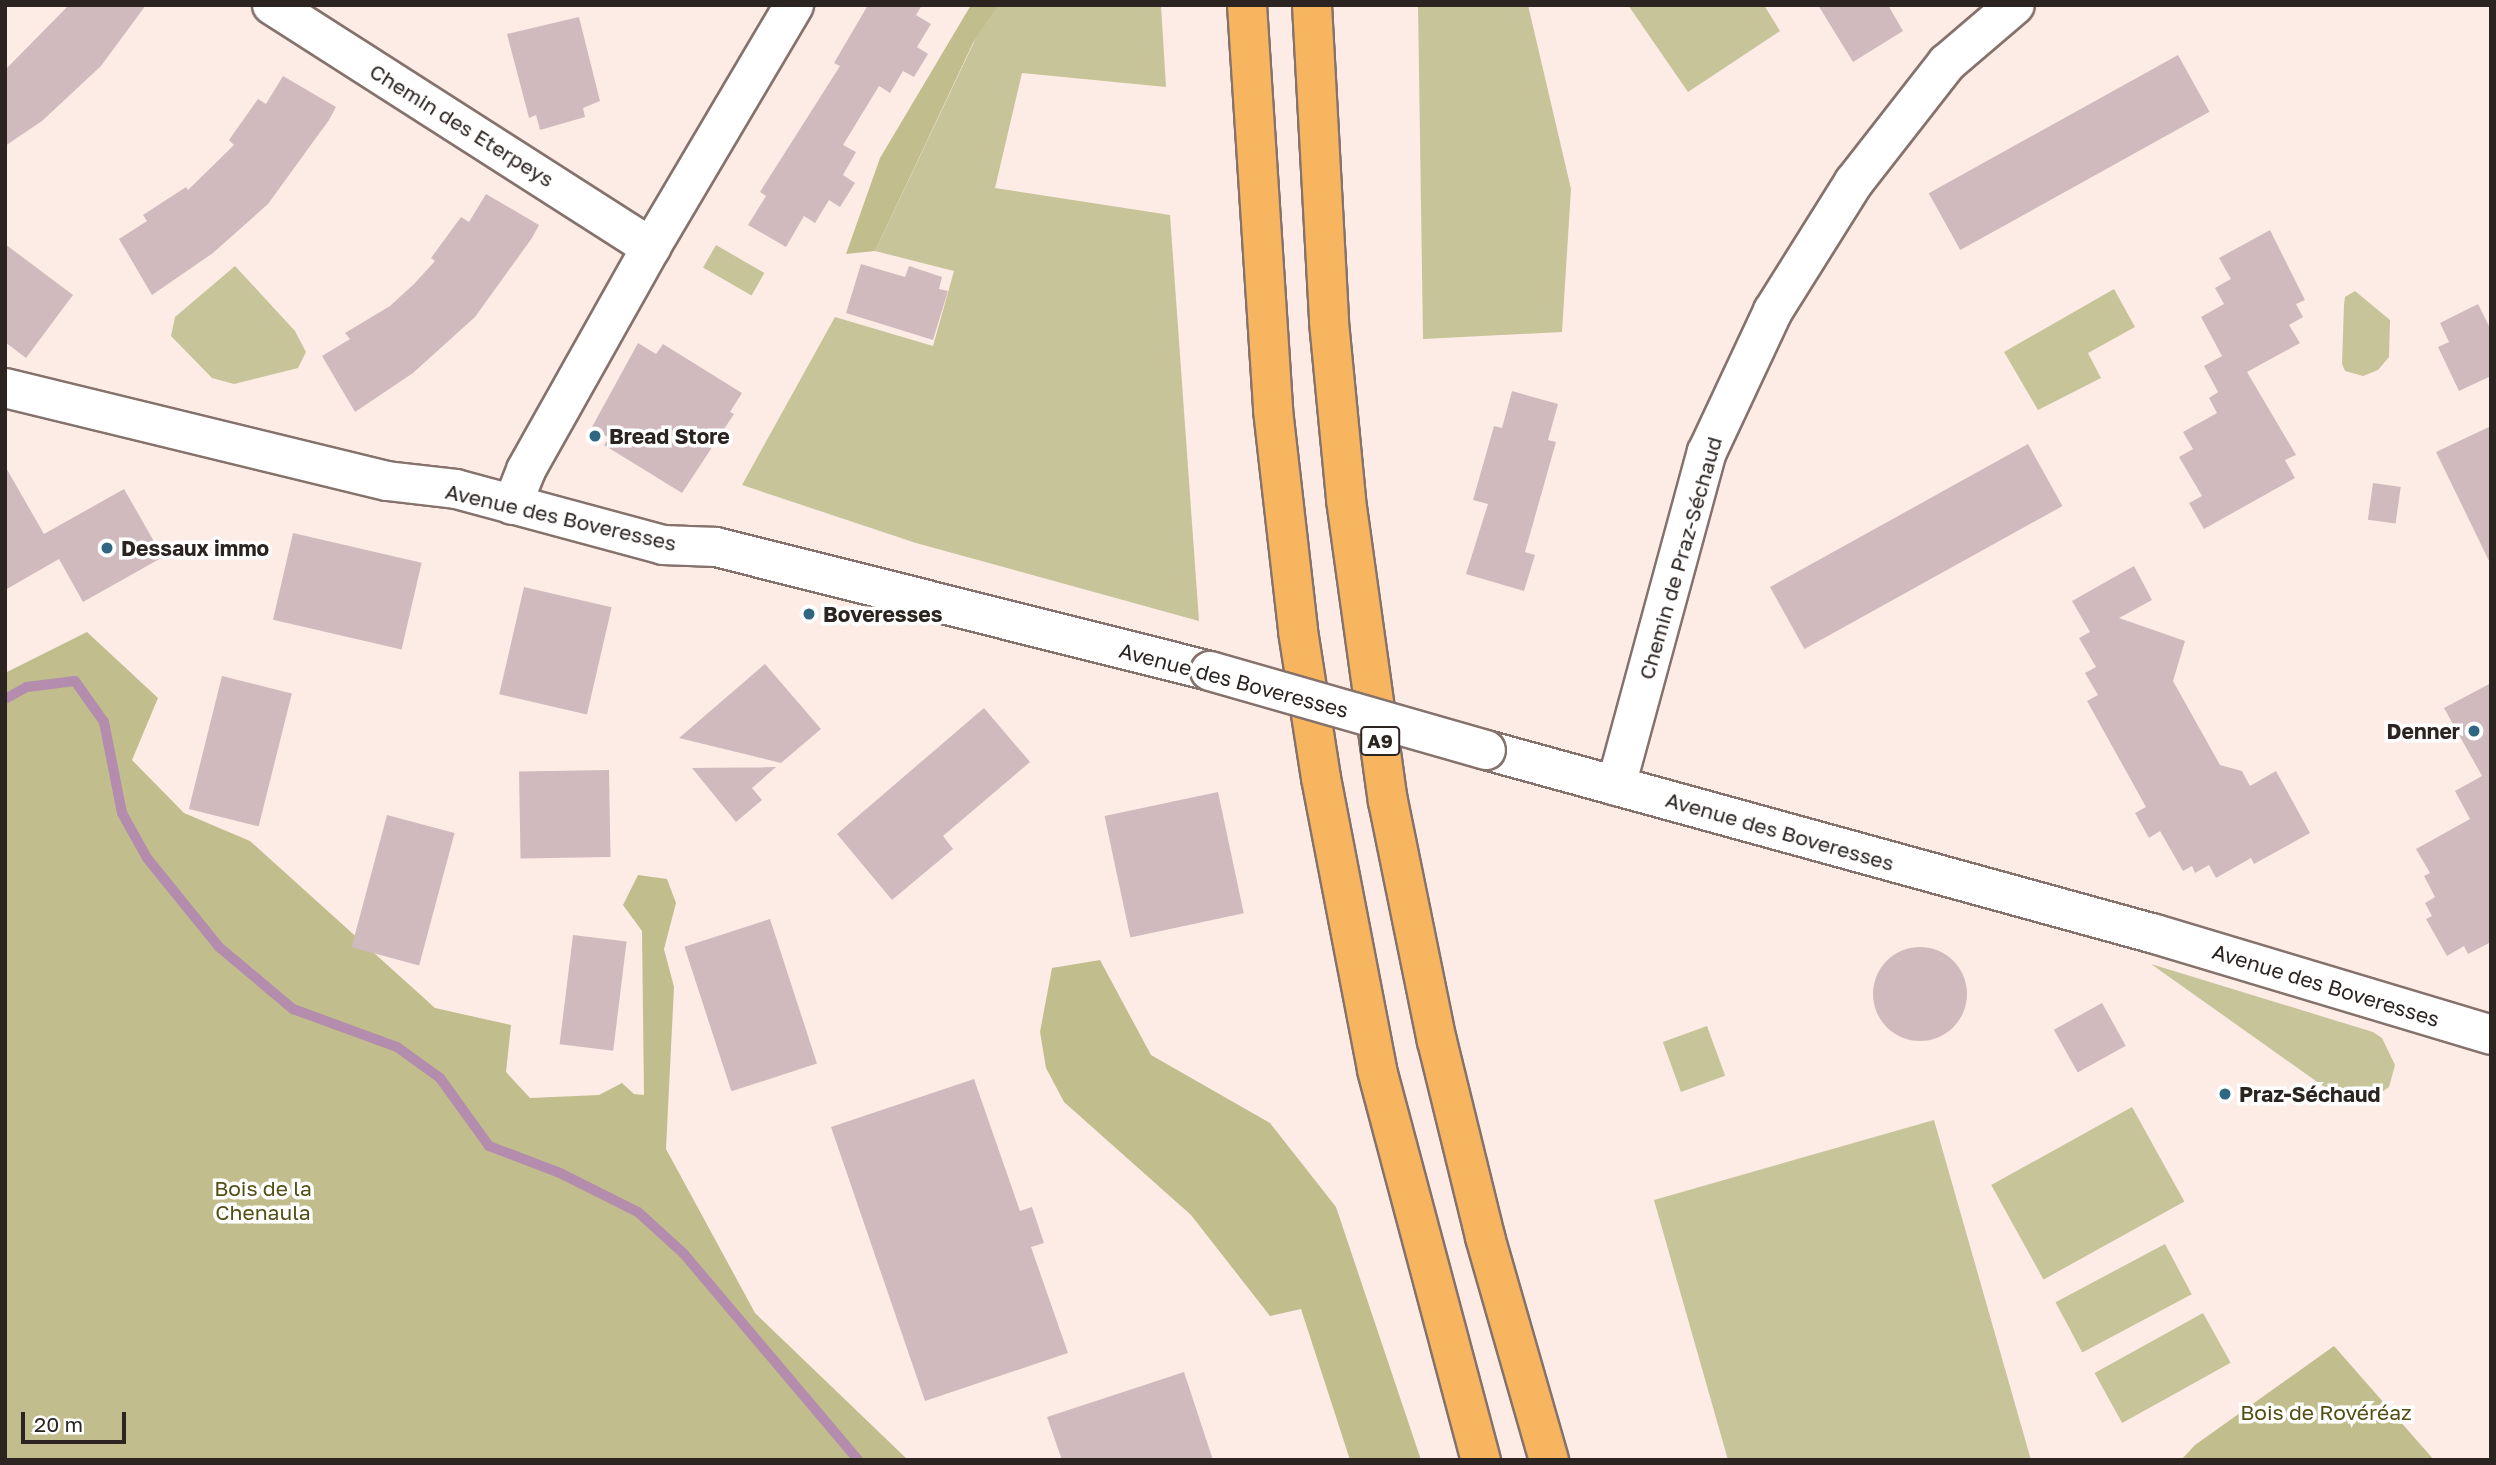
<!DOCTYPE html>
<meta charset="utf-8">
<style>
body{margin:0}
#map{position:relative;width:2496px;height:1465px;overflow:hidden;background:#fdece6;font-family:"Golos Text",sans-serif}
div>[style]{position:absolute}
.green>*{inset:0;background:#c7c49a;transform-origin:0 0}
.forest>*{inset:0;background:#c1bd8d}
.stream>*{height:10px;margin:-5px;padding:0 5px;transform-origin:5px;border-radius:5px;background:#b48cad}
.building>*{inset:0;background:#d0babe;transform-origin:0 0}
.round{border-radius:50%}
.roads{filter:drop-shadow(2px 0 #85726c) drop-shadow(-2px 0 #85726c) drop-shadow(0 2px #85726c) drop-shadow(0 -2px #85726c)}
.street>*{height:38px;margin:-19px;padding:0 19px;transform-origin:19px;border-radius:19px;background:#fff}
.highway>*{height:38px;margin:-19px;padding:0 19px;transform-origin:19px;border-radius:19px;background:#f7b55f}
.bridges{filter:drop-shadow(2px 0 #85726c) drop-shadow(-2px 0 #85726c) drop-shadow(0 2px #85726c) drop-shadow(0 -2px #85726c)}
.street-bridge>*{height:38px;margin:-19px;padding:0 19px;transform-origin:19px;border-radius:19px;background:#fff}
.dots>*{width:19px;height:19px;translate:-50% -50%;box-sizing:border-box;border:4px solid #fff;border-radius:50%}
span{translate:-50% -50%;white-space:nowrap;text-align:center;line-height:1.15;-webkit-text-stroke:7px #fff;paint-order:stroke}
.shield-label span{padding:2px 5px;background:#fff;border:2px solid;border-radius:5px;-webkit-text-stroke-width:0}
.shield-label{font-size:19px;color:#2b2421;font-weight:700}
.street-label{font-size:21px;color:#2b2421}
.poi-label{font-size:21px;color:#2b2421;font-weight:700}
.left{translate:0 -50%;text-align:left}
.right{translate:-100% -50%;text-align:right}
.park-label{font-size:21px;color:#524e14}
.frame{position:absolute;inset:0;border:7px solid #2b2421;pointer-events:none}
.scale{position:absolute;left:21px;top:1412px;width:105px;height:32px;box-sizing:border-box;border:4px solid #2b2421;border-top:0;padding-left:9px;font-size:21px;line-height:24px;white-space:nowrap;color:#2b2421;-webkit-text-stroke:5px #fff;paint-order:stroke}
</style>
<div id="map">
<div class="green">
<div style="clip-path:polygon(997px 5px,1161px 5px,1166px 87px,1022px 73px,995px 188px,1170px 215px,1199px 621px,916px 543px,742px 485px,835px 317px,933px 346px,954px 271px,875px 251px,976px 38px)"></div>
<div style="clip-path:polygon(1418px 5px,1528px 5px,1571px 189px,1562px 332px,1423px 339px)"></div>
<div style="clip-path:polygon(1628px 5px,1764px 5px,1780px 31px,1688px 92px)"></div>
<div style="left:716px;top:245px;width:56px;height:26px;rotate:30deg"></div>
<div style="clip-path:polygon(235px 266px,295px 331px,306px 352px,298px 368px,234px 384px,212px 378px,171px 336px,175px 317px)"></div>
<div style="clip-path:polygon(2114px 289px,2135px 327px,2088px 353px,2101px 378px,2038px 410px,2004px 352px)"></div>
<div style="clip-path:polygon(2355px 291px,2390px 320px,2389px 357px,2378px 370px,2363px 376px,2345px 371px,2342px 364px,2344px 305px,2345px 297px)"></div>
<div style="clip-path:polygon(2151px 964px,2373px 1032px,2382px 1038px,2395px 1065px,2389px 1087px,2368px 1102px,2344px 1101px)"></div>
<div style="left:1707px;top:1026px;width:53px;height:47px;rotate:70deg"></div>
<div style="left:2132px;top:1107px;width:108px;height:161px;rotate:61deg"></div>
<div style="clip-path:polygon(1934px 1120px,2031px 1460px,1728px 1460px,1654px 1200px)"></div>
<div style="left:2165px;top:1244px;width:57px;height:124px;rotate:62deg"></div>
<div style="left:2203px;top:1313px;width:57px;height:124px;rotate:61deg"></div>
</div>
<div class="forest">
<div style="clip-path:polygon(971px 5px,998px 5px,973px 43px,875px 251px,846px 254px,880px 158px)"></div>
<div style="clip-path:polygon(87px 632px,158px 698px,132px 760px,184px 813px,250px 841px,435px 1008px,511px 1025px,506px 1072px,530px 1098px,599px 1095px,622px 1083px,634px 1094px,644px 1095px,642px 931px,623px 905px,638px 875px,667px 879px,676px 903px,664px 949px,674px 987px,666px 1149px,755px 1313px,908px 1460px,5px 1460px,5px 673px)"></div>
<div style="clip-path:polygon(1100px 960px,1151px 1055px,1270px 1123px,1336px 1207px,1421px 1460px,1350px 1460px,1301px 1309px,1270px 1316px,1191px 1215px,1064px 1102px,1046px 1068px,1040px 1032px,1052px 968px)"></div>
<div style="clip-path:polygon(2334px 1346px,2434px 1460px,2181px 1460px,2195px 1445px)"></div>
</div>
<div class="stream">
<div style="left:5px;top:699px;width:25px;rotate:-29deg"></div>
<div style="left:27px;top:687px;width:48px;rotate:-7.1deg"></div>
<div style="left:75px;top:681px;width:50px;rotate:54.7deg"></div>
<div style="left:104px;top:722px;width:93px;rotate:78.8deg"></div>
<div style="left:122px;top:813px;width:51px;rotate:60.9deg"></div>
<div style="left:147px;top:858px;width:114px;rotate:51deg"></div>
<div style="left:219px;top:947px;width:97px;rotate:40deg"></div>
<div style="left:293px;top:1009px;width:111px;rotate:20.1deg"></div>
<div style="left:397px;top:1047px;width:53px;rotate:35.8deg"></div>
<div style="left:440px;top:1078px;width:84px;rotate:54.2deg"></div>
<div style="left:489px;top:1146px;width:76px;rotate:20.8deg"></div>
<div style="left:560px;top:1173px;width:87px;rotate:26.6deg"></div>
<div style="left:638px;top:1212px;width:62px;rotate:42.4deg"></div>
<div style="left:684px;top:1254px;width:270px;rotate:49.8deg"></div>
</div>
<div class="building">
<div style="clip-path:polygon(69px 5px,146px 5px,101px 66px,42px 121px,5px 146px,5px 70px)"></div>
<div style="clip-path:polygon(868px 5px,922px 5px,916px 15px,931px 24px,917px 47px,928px 54px,914px 77px,903px 71px,890px 93px,879px 86px,843px 145px,856px 152px,843px 175px,855px 183px,840px 207px,829px 200px,815px 223px,804px 216px,786px 247px,748px 225px,766px 196px,760px 192px,840px 66px,834px 63px)"></div>
<div style="clip-path:polygon(1818px 5px,1888px 5px,1903px 31px,1853px 62px)"></div>
<div style="clip-path:polygon(579px 17px,600px 101px,583px 108px,585px 117px,540px 130px,536px 115px,529px 118px,507px 34px)"></div>
<div style="left:2178px;top:55px;width:65px;height:285px;rotate:61deg"></div>
<div style="clip-path:polygon(283px 76px,336px 107px,329px 120px,268px 204px,213px 253px,152px 295px,119px 239px,147px 221px,143px 215px,186px 187px,188px 190px,234px 145px,229px 140px,258px 99px,266px 104px)"></div>
<div style="clip-path:polygon(486px 194px,539px 225px,532px 238px,475px 317px,413px 373px,355px 412px,322px 356px,350px 339px,345px 333px,390px 306px,414px 284px,435px 261px,431px 258px,461px 217px,469px 222px)"></div>
<div style="clip-path:polygon(2270px 230px,2305px 300px,2296px 304px,2303px 317px,2289px 325px,2300px 343px,2247px 372px,2296px 455px,2285px 460px,2295px 478px,2204px 529px,2189px 503px,2202px 496px,2179px 457px,2193px 449px,2183px 432px,2217px 413px,2209px 398px,2218px 392px,2204px 366px,2222px 356px,2201px 317px,2224px 304px,2215px 288px,2231px 279px,2219px 258px)"></div>
<div style="clip-path:polygon(5px 244px,73px 295px,26px 358px,5px 342px)"></div>
<div style="clip-path:polygon(861px 264px,905px 277px,909px 266px,942px 277px,939px 289px,948px 291px,933px 340px,846px 313px)"></div>
<div style="clip-path:polygon(2478px 304px,2491px 330px,2491px 376px,2459px 391px,2438px 347px,2449px 342px,2440px 323px)"></div>
<div style="clip-path:polygon(638px 343px,656px 354px,663px 344px,742px 393px,730px 412px,734px 414px,682px 493px,604px 445px,609px 438px,592px 427px)"></div>
<div style="clip-path:polygon(1512px 391px,1558px 404px,1548px 440px,1556px 442px,1525px 552px,1535px 555px,1524px 591px,1466px 574px,1488px 504px,1473px 500px,1494px 426px,1502px 428px)"></div>
<div style="clip-path:polygon(2491px 426px,2491px 565px,2436px 452px)"></div>
<div style="left:2028px;top:444px;width:71px;height:295px;rotate:61deg"></div>
<div style="clip-path:polygon(5px 466px,44px 534px,124px 489px,163px 557px,83px 602px,59px 559px,5px 590px)"></div>
<div style="left:2373px;top:483px;width:28px;height:37px;rotate:8deg"></div>
<div style="left:293px;top:533px;width:132px;height:89px;rotate:13deg"></div>
<div style="clip-path:polygon(2134px 566px,2152px 600px,2119px 618px,2185px 641px,2173px 681px,2220px 765px,2242px 771px,2250px 786px,2276px 771px,2310px 833px,2254px 864px,2251px 858px,2216px 878px,2209px 865px,2195px 873px,2192px 866px,2183px 871px,2160px 831px,2149px 838px,2135px 813px,2146px 807px,2087px 701px,2098px 695px,2085px 673px,2096px 667px,2079px 638px,2090px 632px,2072px 601px)"></div>
<div style="left:524px;top:587px;width:90px;height:110px;rotate:13deg"></div>
<div style="clip-path:polygon(765px 664px,821px 729px,781px 763px,679px 738px)"></div>
<div style="left:222px;top:676px;width:72px;height:137px;rotate:14deg"></div>
<div style="clip-path:polygon(2491px 683px,2491px 942px,2468px 954px,2464px 946px,2447px 956px,2426px 919px,2432px 916px,2425px 903px,2435px 897px,2424px 876px,2430px 873px,2416px 849px,2470px 819px,2455px 791px,2482px 776px,2444px 708px)"></div>
<div style="clip-path:polygon(984px 708px,1030px 762px,943px 836px,953px 849px,892px 900px,837px 834px)"></div>
<div style="clip-path:polygon(776px 767px,752px 788px,762px 800px,736px 822px,692px 768px)"></div>
<div style="left:609px;top:770px;width:87px;height:90px;rotate:89deg"></div>
<div style="left:1218px;top:792px;width:124px;height:116px;rotate:78deg"></div>
<div style="left:387px;top:815px;width:70px;height:137px;rotate:15deg"></div>
<div style="left:770px;top:919px;width:152px;height:90px;rotate:72deg"></div>
<div style="left:573px;top:935px;width:54px;height:110px;rotate:7deg"></div>
<div class="round" style="left:1873px;top:947px;width:94px;height:94px"></div>
<div style="left:2102px;top:1003px;width:49px;height:55px;rotate:61deg"></div>
<div style="clip-path:polygon(974px 1079px,1020px 1211px,1032px 1207px,1044px 1243px,1031px 1247px,1068px 1353px,925px 1401px,831px 1127px)"></div>
<div style="clip-path:polygon(1184px 1372px,1213px 1460px,1062px 1460px,1047px 1417px)"></div>
</div>
<div class="roads">
<div class="street">
<div style="left:272px;top:5px;width:450px;rotate:32.6deg"></div>
<div style="left:5px;top:388px;width:393px;rotate:13.7deg"></div>
<div style="left:387px;top:481px;width:69px;rotate:6.6deg"></div>
<div style="left:456px;top:489px;width:214px;rotate:15.1deg"></div>
<div style="left:663px;top:545px;width:53px;rotate:2.2deg"></div>
<div style="left:716px;top:547px;width:509px;rotate:14.09deg"></div>
<div style="left:512px;top:505px;width:38px;rotate:-68deg"></div>
<div style="left:526px;top:470px;width:256px;rotate:-60.7deg"></div>
<div style="left:651px;top:247px;width:281px;rotate:-59.4deg"></div>
<div style="left:1486px;top:750px;width:694px;rotate:15.38deg"></div>
<div style="left:2155px;top:934px;width:351px;rotate:16.7deg"></div>
<div style="left:1616px;top:786px;width:346px;rotate:-74.8deg"></div>
<div style="left:1707px;top:452px;width:156px;rotate:-64.9deg"></div>
<div style="left:1773px;top:311px;width:152px;rotate:-57.9deg"></div>
<div style="left:1854px;top:182px;width:151px;rotate:-52deg"></div>
<div style="left:1947px;top:63px;width:89px;rotate:-40.5deg"></div>
</div>
<div class="highway">
<div style="left:1247px;top:5px;width:406px;rotate:86.3deg"></div>
<div style="left:1273px;top:410px;width:222px;rotate:83.5deg"></div>
<div style="left:1298px;top:631px;width:149px;rotate:81.1deg"></div>
<div style="left:1321px;top:778px;width:297px;rotate:79.1deg"></div>
<div style="left:1377px;top:1070px;width:404px;rotate:75.1deg"></div>
<div style="left:1312px;top:5px;width:317px;rotate:86.9deg"></div>
<div style="left:1329px;top:322px;width:179px;rotate:84.5deg"></div>
<div style="left:1346px;top:500px;width:304px;rotate:82.1deg"></div>
<div style="left:1388px;top:801px;width:245px;rotate:78.5deg"></div>
<div style="left:1437px;top:1041px;width:202px;rotate:76.2deg"></div>
<div style="left:1485px;top:1237px;width:232px;rotate:74deg"></div>
</div>
</div>
<div class="bridges">
<div class="street-bridge">
<div style="left:1210px;top:671px;width:287px;rotate:16deg"></div>
</div>
</div>
<div class="dots">
<div style="left:595px;top:436px;background:#2f6681"></div>
<div style="left:107px;top:548px;background:#2f6681"></div>
<div style="left:809px;top:614px;background:#2f6681"></div>
<div style="left:2474px;top:731px;background:#2f6681"></div>
<div style="left:2225px;top:1094px;background:#2f6681"></div>
</div>
<div class="shield-label">
<span style="left:1380px;top:741px">A9</span>
</div>
<div class="street-label">
<span style="left:462px;top:125px;rotate:32deg">Chemin des Eterpeys</span>
<span style="left:561px;top:517px;rotate:13deg">Avenue des Boveresses</span>
<span style="left:1680px;top:558px;rotate:-74deg">Chemin de Praz-Séchaud</span>
<span style="left:1234px;top:680px;rotate:15deg">Avenue des Boveresses</span>
<span style="left:1780px;top:831px;rotate:16deg">Avenue des Boveresses</span>
<span style="left:2326px;top:985px;rotate:17deg">Avenue des Boveresses</span>
</div>
<div class="poi-label">
<span class="left" style="left:609px;top:436px">Bread Store</span>
<span class="left" style="left:121px;top:548px">Dessaux immo</span>
<span class="left" style="left:823px;top:614px">Boveresses</span>
<span class="right" style="left:2460px;top:731px">Denner</span>
<span class="left" style="left:2239px;top:1094px">Praz-Séchaud</span>
</div>
<div class="park-label">
<span style="left:263px;top:1200px">Bois de la<br>Chenaula</span>
<span style="left:2326px;top:1412px">Bois de Rovéréaz</span>
</div>
<div class="frame"></div>
<div class="scale">20 m</div>
</div>
